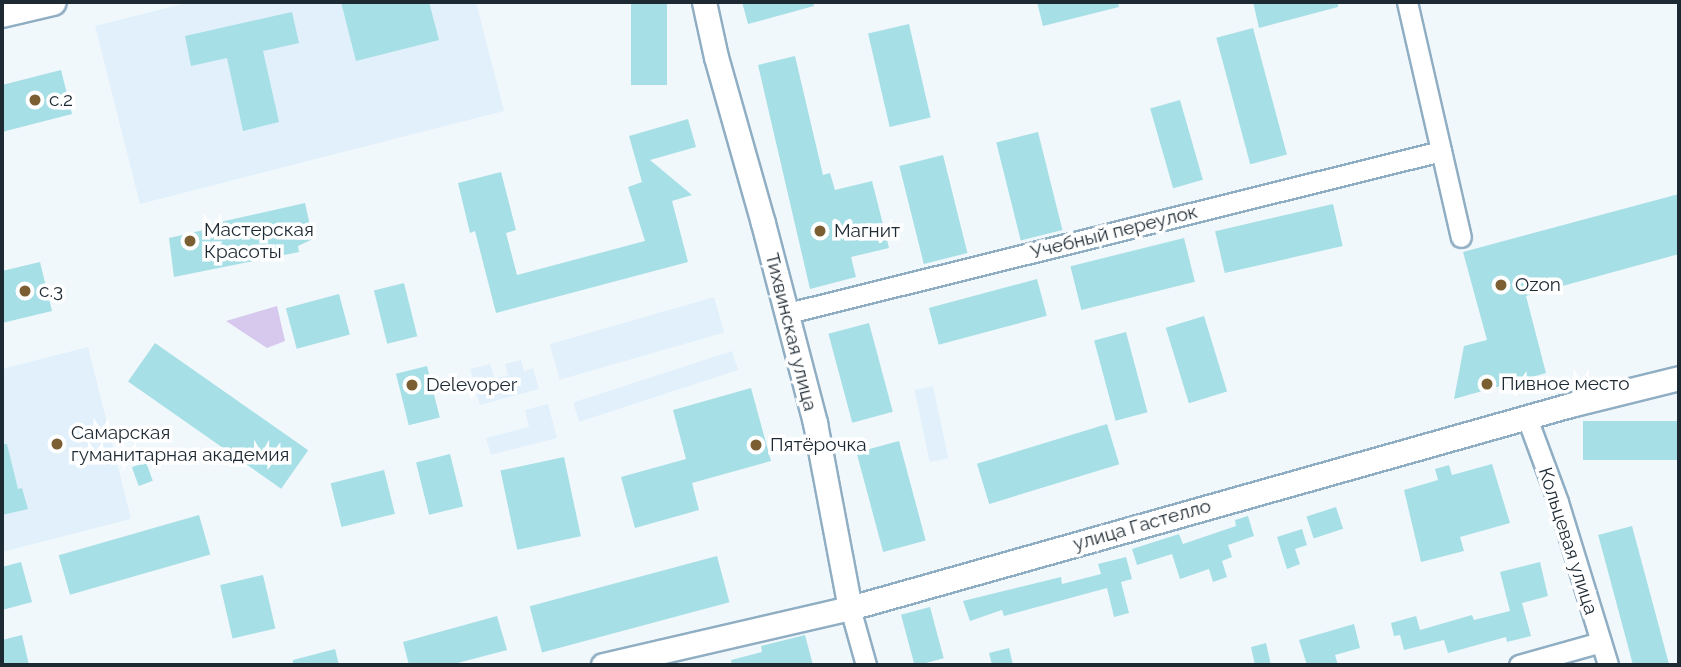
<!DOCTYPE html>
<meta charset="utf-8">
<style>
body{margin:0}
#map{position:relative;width:1681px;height:667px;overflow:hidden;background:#f1f8fc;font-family:Raleway,sans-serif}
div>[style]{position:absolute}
.built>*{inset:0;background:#e1f0fb;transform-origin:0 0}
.green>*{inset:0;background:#d7c8ee}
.building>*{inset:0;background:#a6dfe6;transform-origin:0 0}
.roads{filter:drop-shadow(2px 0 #90aec3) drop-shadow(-2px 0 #90aec3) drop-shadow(0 2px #90aec3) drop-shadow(0 -2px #90aec3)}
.minor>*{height:19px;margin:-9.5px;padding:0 9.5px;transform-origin:9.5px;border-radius:9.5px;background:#fff}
.tertiary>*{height:23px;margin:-11.5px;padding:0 11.5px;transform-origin:11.5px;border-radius:11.5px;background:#fff}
.secondary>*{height:26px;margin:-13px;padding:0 13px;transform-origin:13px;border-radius:13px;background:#fff}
.dots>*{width:19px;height:19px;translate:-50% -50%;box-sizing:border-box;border:4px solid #fff;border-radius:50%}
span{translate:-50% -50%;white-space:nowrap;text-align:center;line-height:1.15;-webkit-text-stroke:7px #fff;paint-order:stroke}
.poi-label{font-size:19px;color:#1e2a33}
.left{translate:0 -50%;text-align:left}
.street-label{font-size:19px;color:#1e2a33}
.frame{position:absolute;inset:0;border:4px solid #1e2a33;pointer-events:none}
</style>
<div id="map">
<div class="built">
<div style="clip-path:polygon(190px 2px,476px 2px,504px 111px,140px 204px,95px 26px)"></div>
<div style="left:714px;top:297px;width:37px;height:171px;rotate:74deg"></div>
<div style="clip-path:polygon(88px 347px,131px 519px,2px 552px,2px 369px)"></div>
<div style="left:732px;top:351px;width:20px;height:167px;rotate:72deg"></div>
<div style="clip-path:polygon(521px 360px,524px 371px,533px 368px,539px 389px,480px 405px,470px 369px,490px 364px,495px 379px,508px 375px,505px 364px)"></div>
<div style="left:933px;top:386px;width:74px;height:19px;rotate:78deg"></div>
<div style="clip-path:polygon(548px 404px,557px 438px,491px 455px,486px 438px,529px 427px,525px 410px)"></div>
</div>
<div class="green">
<div style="clip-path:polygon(277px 306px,285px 341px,267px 348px,226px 321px)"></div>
</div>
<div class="building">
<div style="clip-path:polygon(341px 2px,429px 2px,439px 40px,356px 61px)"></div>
<div style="left:631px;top:2px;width:36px;height:83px"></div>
<div style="clip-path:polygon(742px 2px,813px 2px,814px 6px,748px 24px)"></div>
<div style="clip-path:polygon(1037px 2px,1118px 2px,1119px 7px,1043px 26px)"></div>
<div style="clip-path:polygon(1253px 2px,1338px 2px,1338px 7px,1259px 28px)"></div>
<div style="clip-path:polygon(292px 12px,299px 43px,263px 51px,279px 122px,243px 131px,227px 58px,191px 66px,185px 36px)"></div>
<div style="left:909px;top:24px;width:96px;height:42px;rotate:77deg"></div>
<div style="left:1253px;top:28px;width:131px;height:38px;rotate:75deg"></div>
<div style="clip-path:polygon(795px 56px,823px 175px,830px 173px,835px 190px,872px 181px,889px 248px,851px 257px,856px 277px,810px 289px,758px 65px)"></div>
<div style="clip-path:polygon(61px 70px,72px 114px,2px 132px,2px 85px)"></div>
<div style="left:1180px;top:100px;width:83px;height:31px;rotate:74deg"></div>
<div style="clip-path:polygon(688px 119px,696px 147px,650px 160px,692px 195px,672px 201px,688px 262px,496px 313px,475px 231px,470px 233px,458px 183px,501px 172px,516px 230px,506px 233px,517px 275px,645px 241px,628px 187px,642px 182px,629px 136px)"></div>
<div style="left:1038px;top:132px;width:101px;height:43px;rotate:76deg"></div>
<div style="left:943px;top:155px;width:101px;height:45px;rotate:76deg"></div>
<div style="clip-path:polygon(1679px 194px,1679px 254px,1526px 296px,1546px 373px,1454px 399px,1464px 346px,1487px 340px,1463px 252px)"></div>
<div style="clip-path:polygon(305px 203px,313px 239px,298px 246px,299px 252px,174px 277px,169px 238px,208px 229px,207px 225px)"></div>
<div style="left:1333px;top:204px;width:43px;height:121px;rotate:77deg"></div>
<div style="left:1184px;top:238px;width:45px;height:117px;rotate:76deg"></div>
<div style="clip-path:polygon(40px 262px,52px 311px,2px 323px,2px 271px)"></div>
<div style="left:1037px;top:279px;width:38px;height:112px;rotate:75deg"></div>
<div style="left:404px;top:283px;width:55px;height:31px;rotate:76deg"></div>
<div style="left:339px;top:294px;width:42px;height:55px;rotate:75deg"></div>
<div style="left:1204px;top:316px;width:79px;height:40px;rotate:73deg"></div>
<div style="left:869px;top:323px;width:92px;height:42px;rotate:75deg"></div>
<div style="left:1126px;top:332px;width:83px;height:33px;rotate:75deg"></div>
<div style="left:155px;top:343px;width:187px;height:47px;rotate:35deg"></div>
<div style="left:427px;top:366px;width:53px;height:32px;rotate:76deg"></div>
<div style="clip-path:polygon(751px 388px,771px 461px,692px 483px,699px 510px,635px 528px,621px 477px,686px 459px,673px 410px)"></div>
<div style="left:1679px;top:421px;width:39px;height:96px;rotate:90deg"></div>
<div style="left:1107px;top:424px;width:42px;height:136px;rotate:73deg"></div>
<div style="left:899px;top:441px;width:103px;height:44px;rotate:75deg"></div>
<div style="clip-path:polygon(2px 444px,7px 444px,18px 489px,22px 488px,28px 509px,2px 515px)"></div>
<div style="left:450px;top:454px;width:54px;height:35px;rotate:76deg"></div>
<div style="left:564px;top:457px;width:81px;height:65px;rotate:78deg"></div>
<div style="left:146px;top:462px;width:20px;height:15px;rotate:70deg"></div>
<div style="clip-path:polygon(1492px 464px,1510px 523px,1460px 537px,1464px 551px,1421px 562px,1404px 490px,1438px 480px,1435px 469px,1449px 465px,1452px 475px)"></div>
<div style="left:384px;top:470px;width:45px;height:55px;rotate:76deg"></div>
<div style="left:1336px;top:507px;width:23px;height:31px;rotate:72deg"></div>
<div style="left:199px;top:515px;width:41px;height:146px;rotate:74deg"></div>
<div style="clip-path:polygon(1248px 516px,1254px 536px,1228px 545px,1232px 557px,1222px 561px,1227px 577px,1213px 582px,1209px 569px,1180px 579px,1172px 554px,1137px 565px,1132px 549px,1179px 534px,1183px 544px,1236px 526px,1235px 520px)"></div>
<div style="left:1632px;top:526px;width:144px;height:35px;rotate:75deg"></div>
<div style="clip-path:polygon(1302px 529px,1307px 545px,1295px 549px,1300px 564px,1287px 569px,1277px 537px)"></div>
<div style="left:717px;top:556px;width:48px;height:194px;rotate:75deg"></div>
<div style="clip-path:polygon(1126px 557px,1132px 579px,1121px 582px,1129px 613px,1114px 617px,1107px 588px,1004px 616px,1002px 610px,970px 621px,963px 601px,1061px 577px,1062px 584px,1101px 574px,1098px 564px)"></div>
<div style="clip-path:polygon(21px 562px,32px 602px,2px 610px,2px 567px)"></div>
<div style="clip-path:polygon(1540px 562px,1548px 596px,1522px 603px,1531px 636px,1507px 642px,1506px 637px,1448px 653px,1444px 640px,1404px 650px,1400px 635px,1394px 636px,1391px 623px,1416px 616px,1420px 630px,1472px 615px,1474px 620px,1510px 611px,1500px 572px)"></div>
<div style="left:263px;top:575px;width:55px;height:44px;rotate:77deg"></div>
<div style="left:930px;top:607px;width:53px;height:30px;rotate:75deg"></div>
<div style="clip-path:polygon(497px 616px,507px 650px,450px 665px,409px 665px,403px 642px)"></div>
<div style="clip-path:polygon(1354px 624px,1360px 648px,1335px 655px,1338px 665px,1307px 665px,1299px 640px)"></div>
<div style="clip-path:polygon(22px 635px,29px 665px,2px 665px,2px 640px)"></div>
<div style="clip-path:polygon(805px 635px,813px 665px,732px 665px,731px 660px,762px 652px,761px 646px)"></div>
<div style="clip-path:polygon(1266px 643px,1271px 665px,1255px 665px,1251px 647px)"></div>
<div style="clip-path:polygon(1009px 648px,1013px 665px,992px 665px,989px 653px)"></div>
<div style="clip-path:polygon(335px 649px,339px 665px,293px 665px,293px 660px)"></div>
</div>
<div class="roads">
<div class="minor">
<div style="left:1407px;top:2px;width:241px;rotate:77.1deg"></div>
<div style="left:788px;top:313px;width:673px;rotate:-13.93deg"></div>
<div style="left:1527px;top:418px;width:90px;rotate:69.7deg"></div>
<div style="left:1558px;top:502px;width:170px;rotate:72.9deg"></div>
<div style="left:850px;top:608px;width:59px;rotate:74.3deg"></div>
<div style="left:1519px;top:665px;width:85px;rotate:-15.7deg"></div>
</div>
<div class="tertiary">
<div style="left:704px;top:2px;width:56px;rotate:77.7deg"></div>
<div style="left:716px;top:57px;width:173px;rotate:74.2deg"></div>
<div style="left:763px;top:223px;width:207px;rotate:75.4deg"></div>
<div style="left:815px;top:423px;width:188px;rotate:79.3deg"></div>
<div style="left:603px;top:665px;width:253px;rotate:-13deg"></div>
<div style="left:850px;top:608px;width:752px;rotate:-15.74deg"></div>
<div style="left:1574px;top:404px;width:108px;rotate:-13.9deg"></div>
</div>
<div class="secondary">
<div style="left:2px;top:14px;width:52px;rotate:-13.2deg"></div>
</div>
</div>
<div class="dots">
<div style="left:35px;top:100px;background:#7b5e32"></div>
<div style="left:820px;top:231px;background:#7b5e32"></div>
<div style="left:190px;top:241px;background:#7b5e32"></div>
<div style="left:1501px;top:285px;background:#7b5e32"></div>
<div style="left:25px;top:291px;background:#7b5e32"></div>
<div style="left:1487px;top:384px;background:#7b5e32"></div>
<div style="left:412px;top:385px;background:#7b5e32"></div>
<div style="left:57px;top:444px;background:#7b5e32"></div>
<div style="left:756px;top:445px;background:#7b5e32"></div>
</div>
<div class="poi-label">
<span class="left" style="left:49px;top:100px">с.2</span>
<span class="left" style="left:204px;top:241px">Мастерская<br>Красоты</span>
<span class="left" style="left:834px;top:231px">Магнит</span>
<span class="left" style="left:1515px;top:285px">Ozon</span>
<span class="left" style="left:39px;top:291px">с.3</span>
<span class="left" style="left:1501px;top:384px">Пивное место</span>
<span class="left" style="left:426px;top:385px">Delevoper</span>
<span class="left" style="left:71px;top:444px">Самарская<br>гуманитарная академия</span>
<span class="left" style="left:770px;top:445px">Пятёрочка</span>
</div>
<div class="street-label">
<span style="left:1114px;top:232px;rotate:-14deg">Учебный переулок</span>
<span style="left:791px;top:332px;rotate:76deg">Тихвинская улица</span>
<span style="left:1142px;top:525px;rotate:-16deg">улица Гастелло</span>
<span style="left:1568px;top:541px;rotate:72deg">Кольцевая улица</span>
</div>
<div class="frame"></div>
</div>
